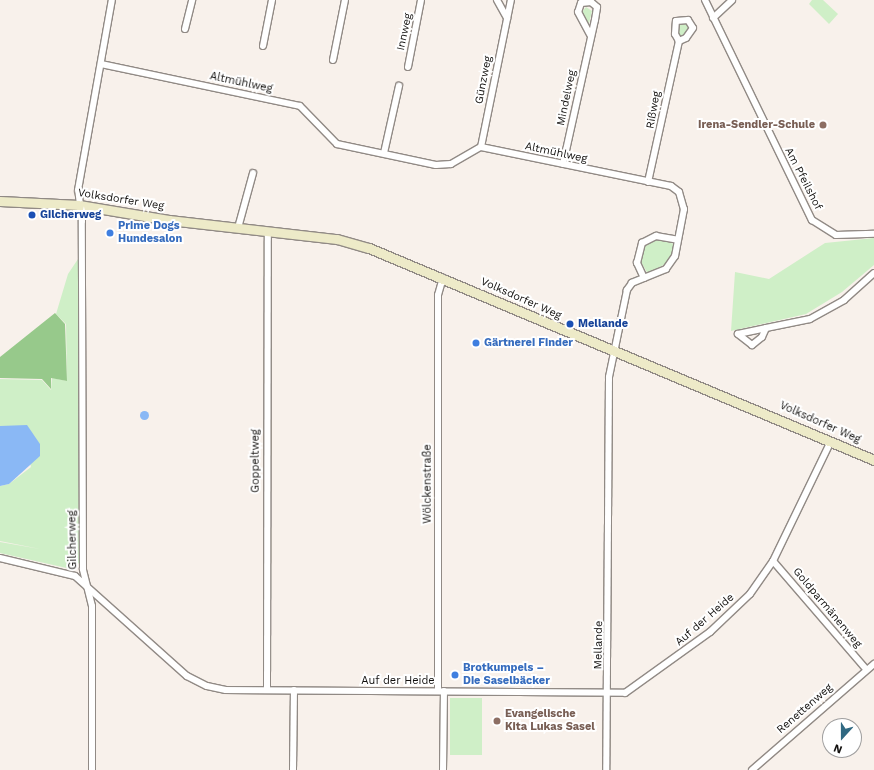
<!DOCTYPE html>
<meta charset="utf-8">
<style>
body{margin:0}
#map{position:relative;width:874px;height:770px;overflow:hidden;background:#f8f1eb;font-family:"Work Sans",sans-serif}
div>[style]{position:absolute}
.green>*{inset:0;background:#cfefc7;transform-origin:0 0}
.forest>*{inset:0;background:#97c98b}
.water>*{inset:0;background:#8ab8f5}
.round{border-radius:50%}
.roads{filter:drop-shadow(1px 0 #918a85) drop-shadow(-1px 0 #918a85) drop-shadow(0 1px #918a85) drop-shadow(0 -1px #918a85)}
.street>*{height:6px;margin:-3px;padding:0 3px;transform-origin:3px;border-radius:3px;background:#fff}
.secondary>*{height:9px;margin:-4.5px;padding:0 4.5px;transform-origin:4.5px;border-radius:4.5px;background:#edeac8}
.dots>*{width:11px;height:11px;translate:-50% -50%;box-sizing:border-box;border:2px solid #fff;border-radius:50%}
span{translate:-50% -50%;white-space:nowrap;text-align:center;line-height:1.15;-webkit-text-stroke:4px #fff;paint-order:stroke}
.street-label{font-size:11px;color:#12100e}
.education-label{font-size:11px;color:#785e54;font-weight:700}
.right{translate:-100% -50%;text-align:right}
.left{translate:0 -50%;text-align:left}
.transit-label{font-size:11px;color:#164399;font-weight:700}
.shop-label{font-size:11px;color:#366cbe;font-weight:700}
.north{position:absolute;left:822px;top:718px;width:40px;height:40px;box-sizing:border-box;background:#fff;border:1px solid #a09f9f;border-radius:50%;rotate:201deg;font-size:11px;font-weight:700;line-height:16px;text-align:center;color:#12100e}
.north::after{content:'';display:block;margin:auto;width:14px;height:18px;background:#306982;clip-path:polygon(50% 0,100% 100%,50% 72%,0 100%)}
</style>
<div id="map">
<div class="green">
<div style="clip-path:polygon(812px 0,823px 0,838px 14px,829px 24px,809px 4px)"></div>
<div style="clip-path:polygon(586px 7px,592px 11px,588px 27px,582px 12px)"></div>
<div style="clip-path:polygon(688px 20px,692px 28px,680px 40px,675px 34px,677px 21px)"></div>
<div style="clip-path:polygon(874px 238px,874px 265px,842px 292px,806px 314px,731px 331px,735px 272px,769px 279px,825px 243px)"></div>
<div style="clip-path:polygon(658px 239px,674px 244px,672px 254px,665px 264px,648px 274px,641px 262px,642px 253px,645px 246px)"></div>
<div style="clip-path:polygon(78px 259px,79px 563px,71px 569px,0 553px,0 542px,40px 549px,0 541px,0 486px,9px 484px,31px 467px,22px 428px,0 426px,0 379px,42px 380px,51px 390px,52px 378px,67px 381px,66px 324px,56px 314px,68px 274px)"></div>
<div style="left:450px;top:698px;width:32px;height:57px"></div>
</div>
<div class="forest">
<div style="clip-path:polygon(55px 313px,65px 324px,67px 381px,51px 378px,51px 389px,42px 379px,0 378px,0 357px)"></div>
</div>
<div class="water">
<div class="round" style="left:139.5px;top:410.5px;width:9px;height:9px"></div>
<div style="clip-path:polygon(27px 425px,40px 444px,40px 456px,9px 484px,0 486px,0 426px)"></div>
</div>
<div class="roads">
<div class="street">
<div style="left:497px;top:0;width:21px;rotate:61deg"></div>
<div style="left:705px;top:0;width:245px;rotate:64.1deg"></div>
<div style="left:812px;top:220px;width:28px;rotate:32deg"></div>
<div style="left:836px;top:235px;width:38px;rotate:-2deg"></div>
<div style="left:713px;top:18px;width:26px;rotate:-43deg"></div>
<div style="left:185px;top:29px;width:30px;rotate:-76deg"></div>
<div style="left:263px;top:46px;width:47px;rotate:-78.9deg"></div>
<div style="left:333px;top:60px;width:61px;rotate:-78.7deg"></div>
<div style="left:101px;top:64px;width:203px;rotate:11.9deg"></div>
<div style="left:300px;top:106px;width:53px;rotate:45.8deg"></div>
<div style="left:337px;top:144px;width:101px;rotate:12deg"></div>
<div style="left:436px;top:165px;width:15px;rotate:-4deg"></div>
<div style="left:451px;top:164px;width:34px;rotate:-30deg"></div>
<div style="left:481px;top:147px;width:194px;rotate:11.6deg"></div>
<div style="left:671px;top:186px;width:10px;rotate:37deg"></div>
<div style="left:679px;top:192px;width:18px;rotate:74deg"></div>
<div style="left:684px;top:209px;width:48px;rotate:100.8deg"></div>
<div style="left:675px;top:256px;width:16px;rotate:125deg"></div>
<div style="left:666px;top:269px;width:37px;rotate:158deg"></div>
<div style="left:632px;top:283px;width:9px;rotate:126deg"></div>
<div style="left:627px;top:290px;width:89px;rotate:101.7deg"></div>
<div style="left:609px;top:377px;width:393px;rotate:90.4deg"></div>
<div style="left:408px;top:67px;width:68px;rotate:-79deg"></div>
<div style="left:481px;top:147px;width:150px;rotate:-78.5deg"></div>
<div style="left:384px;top:153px;width:69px;rotate:-77.4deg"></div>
<div style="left:563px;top:164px;width:148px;rotate:-77.5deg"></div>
<div style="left:595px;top:20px;width:13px;rotate:-81deg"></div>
<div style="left:597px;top:7px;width:8px;rotate:-140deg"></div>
<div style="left:591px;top:2px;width:10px;rotate:174deg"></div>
<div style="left:581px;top:3px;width:9px;rotate:108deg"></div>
<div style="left:578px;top:12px;width:26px;rotate:62deg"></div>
<div style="left:648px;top:182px;width:144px;rotate:-77.6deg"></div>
<div style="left:679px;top:41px;width:8px;rotate:-120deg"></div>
<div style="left:675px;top:34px;width:13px;rotate:-86deg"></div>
<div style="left:676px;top:21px;width:12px;rotate:-5deg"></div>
<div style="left:688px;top:20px;width:9px;rotate:58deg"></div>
<div style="left:693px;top:28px;width:12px;rotate:125deg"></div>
<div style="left:686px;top:38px;width:8px;rotate:157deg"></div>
<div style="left:238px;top:228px;width:57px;rotate:-74.7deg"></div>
<div style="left:644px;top:278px;width:17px;rotate:-115deg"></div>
<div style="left:637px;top:263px;width:21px;rotate:-76deg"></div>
<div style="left:642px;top:243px;width:16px;rotate:-27deg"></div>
<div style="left:656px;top:236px;width:22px;rotate:10deg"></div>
<div style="left:766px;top:328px;width:10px;rotate:114deg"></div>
<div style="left:762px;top:337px;width:13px;rotate:141deg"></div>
<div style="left:752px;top:345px;width:18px;rotate:-142deg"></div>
<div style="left:738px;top:334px;width:29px;rotate:-12deg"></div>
<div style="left:766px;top:328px;width:45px;rotate:-11.6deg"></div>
<div style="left:810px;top:319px;width:39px;rotate:-29deg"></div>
<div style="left:844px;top:300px;width:40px;rotate:-42deg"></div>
<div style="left:0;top:558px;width:77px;rotate:13.5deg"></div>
<div style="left:75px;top:576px;width:150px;rotate:41.8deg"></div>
<div style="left:187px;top:676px;width:22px;rotate:27deg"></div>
<div style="left:207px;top:686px;width:19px;rotate:12deg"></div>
<div style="left:226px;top:690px;width:399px;rotate:0.4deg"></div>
<div style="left:625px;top:693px;width:105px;rotate:-35.7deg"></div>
<div style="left:710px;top:632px;width:55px;rotate:-43.5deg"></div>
<div style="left:750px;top:594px;width:40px;rotate:-55.1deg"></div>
<div style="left:773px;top:561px;width:133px;rotate:-64.2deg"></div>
<div style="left:773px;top:561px;width:143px;rotate:49.3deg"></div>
<div style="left:267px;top:690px;width:458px;rotate:-89.9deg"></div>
<div style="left:438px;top:691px;width:396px;rotate:-90deg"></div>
<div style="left:438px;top:295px;width:18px;rotate:-74deg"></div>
<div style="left:92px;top:770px;width:164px;rotate:-90deg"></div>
<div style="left:92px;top:606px;width:38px;rotate:-104deg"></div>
<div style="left:83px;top:569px;width:348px;rotate:-90.2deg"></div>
<div style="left:82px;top:221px;width:31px;rotate:-97deg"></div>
<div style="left:78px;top:190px;width:193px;rotate:-79.9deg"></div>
<div style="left:293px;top:770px;width:80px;rotate:-89.3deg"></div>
<div style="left:443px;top:770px;width:79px;rotate:-89.3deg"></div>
<div style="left:752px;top:770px;width:162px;rotate:-41deg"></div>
</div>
<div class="secondary">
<div style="left:0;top:201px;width:79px;rotate:2.9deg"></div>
<div style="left:79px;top:205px;width:91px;rotate:9.5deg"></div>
<div style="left:169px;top:220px;width:169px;rotate:6.5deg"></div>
<div style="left:337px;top:239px;width:33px;rotate:16deg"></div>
<div style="left:369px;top:248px;width:548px;rotate:22.77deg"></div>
</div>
</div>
<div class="dots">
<div style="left:823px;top:125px;background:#8d6e63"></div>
<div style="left:32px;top:215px;background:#1a4fb4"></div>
<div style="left:110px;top:233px;background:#3f7fe0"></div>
<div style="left:570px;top:324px;background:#1a4fb4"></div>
<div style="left:476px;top:343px;background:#3f7fe0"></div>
<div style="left:455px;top:675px;background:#3f7fe0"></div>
<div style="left:497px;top:721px;background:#8d6e63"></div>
</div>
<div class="street-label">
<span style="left:405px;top:32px;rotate:-78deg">Innweg</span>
<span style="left:484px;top:80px;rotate:-79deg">Günzweg</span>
<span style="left:241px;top:83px;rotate:12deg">Altmühlweg</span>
<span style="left:567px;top:98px;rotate:-78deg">Mindelweg</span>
<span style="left:654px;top:110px;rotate:-80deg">Rißweg</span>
<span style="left:556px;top:153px;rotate:12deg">Altmühlweg</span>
<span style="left:803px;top:179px;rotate:63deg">Am Pfeilshof</span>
<span style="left:121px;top:200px;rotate:9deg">Volksdorfer Weg</span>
<span style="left:521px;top:299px;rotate:24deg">Volksdorfer Weg</span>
<span style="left:820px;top:423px;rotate:24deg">Volksdorfer Weg</span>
<span style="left:256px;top:461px;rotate:-90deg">Goppeltweg</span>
<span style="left:428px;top:484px;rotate:-90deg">Wölckenstraße</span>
<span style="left:73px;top:540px;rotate:-91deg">Gilcherweg</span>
<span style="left:827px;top:608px;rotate:50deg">Goldparmänenweg</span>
<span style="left:705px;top:620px;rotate:-41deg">Auf der Heide</span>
<span style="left:599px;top:645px;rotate:-89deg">Mellande</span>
<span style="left:398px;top:681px">Auf der Heide</span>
<span style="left:805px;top:709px;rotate:-41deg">Renettenweg</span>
</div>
<div class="education-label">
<span class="right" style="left:815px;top:125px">Irena-Sendler-Schule</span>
<span class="left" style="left:505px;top:721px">Evangelische<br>Kita Lukas Sasel</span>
</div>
<div class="transit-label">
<span class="left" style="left:40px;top:215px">Gilcherweg</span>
<span class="left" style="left:578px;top:324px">Mellande</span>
</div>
<div class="shop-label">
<span class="left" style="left:118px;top:233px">Prime Dogs<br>Hundesalon</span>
<span class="left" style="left:484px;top:343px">Gärtnerei Finder</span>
<span class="left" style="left:463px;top:675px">Brotkumpels –<br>Die Saselbäcker</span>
</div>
<div class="north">N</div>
</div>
